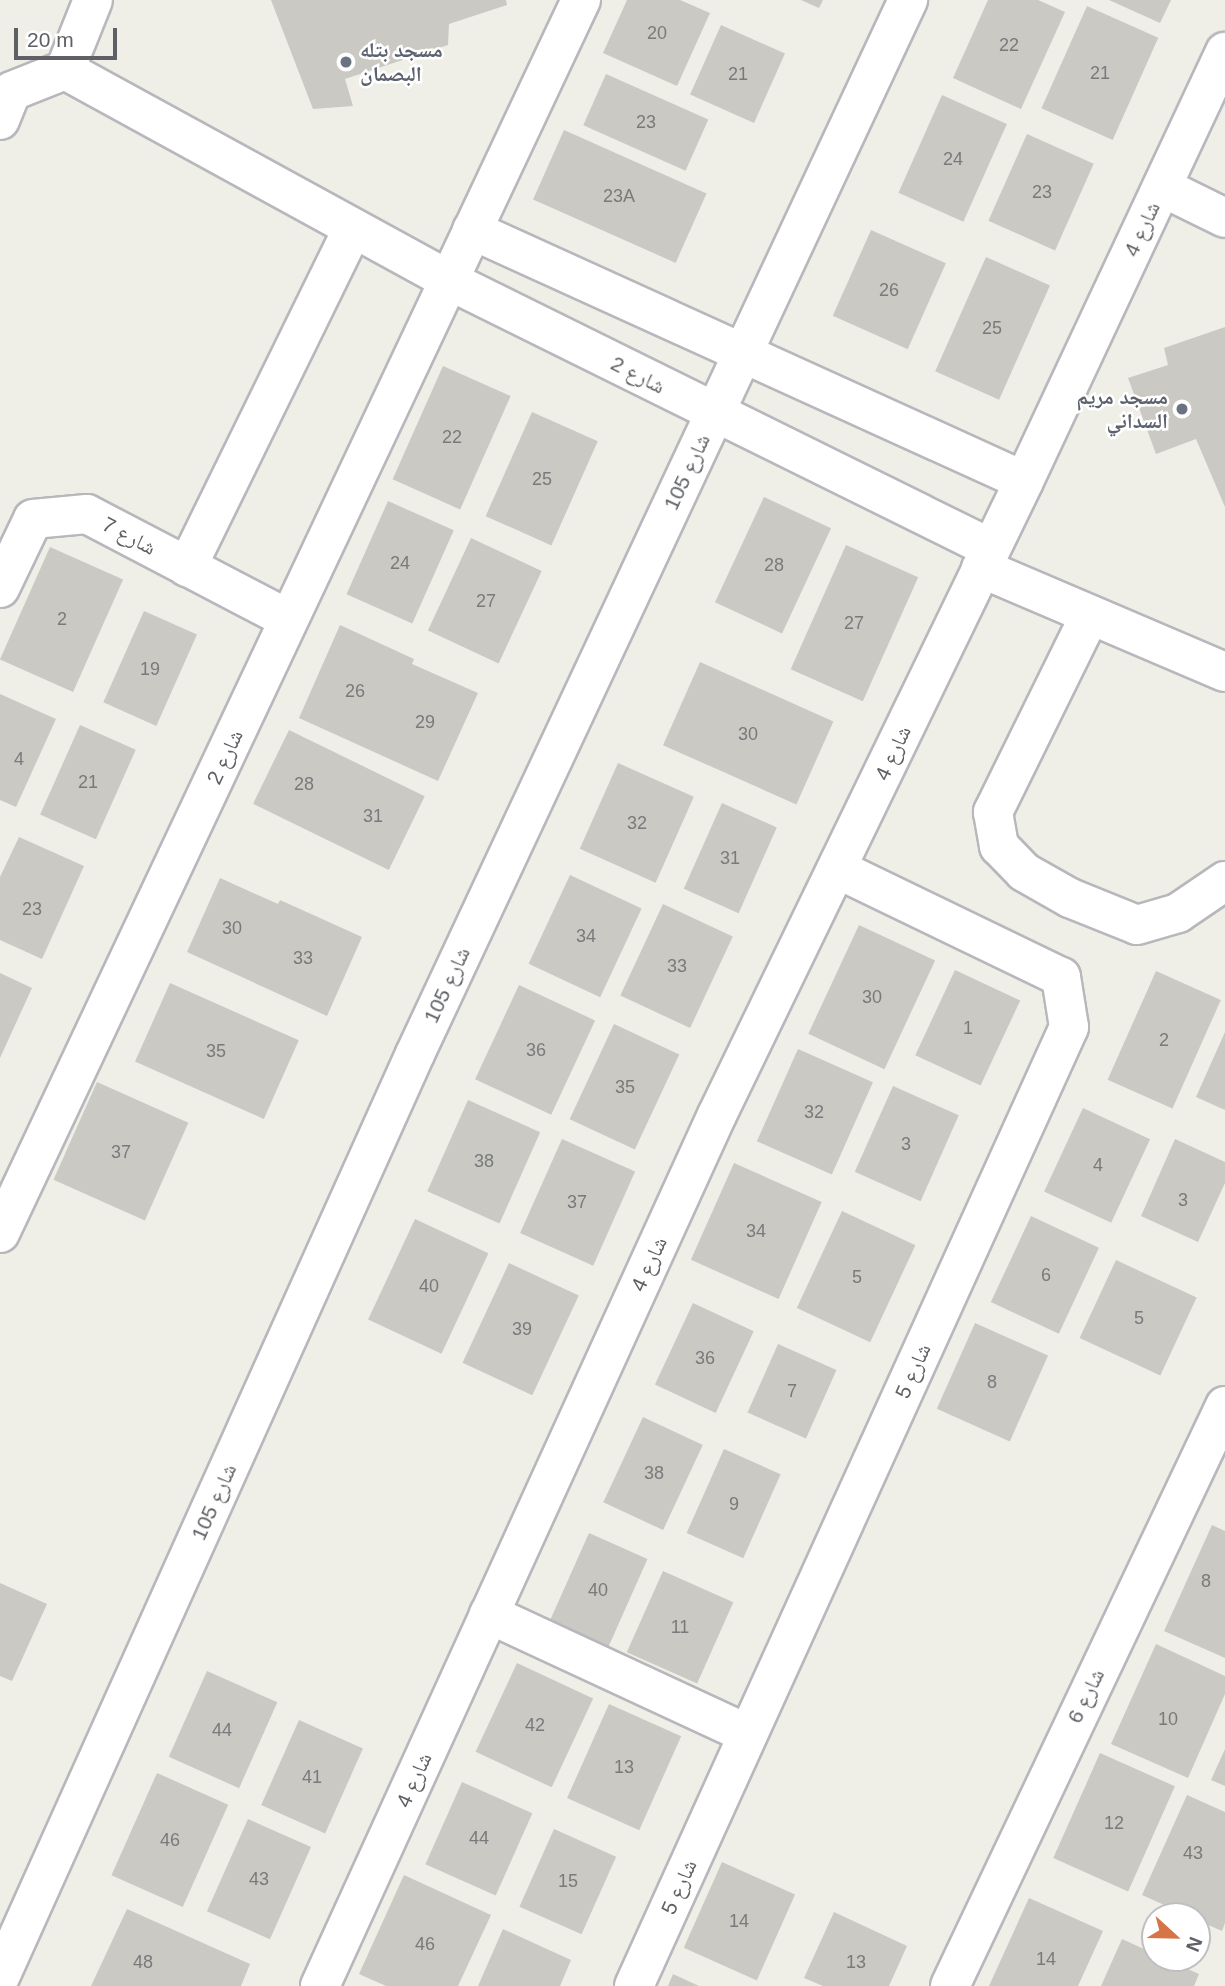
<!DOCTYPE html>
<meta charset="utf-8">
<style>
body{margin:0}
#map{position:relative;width:1225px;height:1986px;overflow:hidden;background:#efefe7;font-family:Arial,"Noto Naskh Arabic",sans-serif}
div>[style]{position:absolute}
.building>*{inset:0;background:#cac9c3;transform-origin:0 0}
.roads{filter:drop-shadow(2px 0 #b7b7bc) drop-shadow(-2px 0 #b7b7bc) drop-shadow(0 2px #b7b7bc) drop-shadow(0 -2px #b7b7bc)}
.minor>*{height:38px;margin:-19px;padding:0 19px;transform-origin:19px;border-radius:19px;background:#fff}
.dots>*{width:19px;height:19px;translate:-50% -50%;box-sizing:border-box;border:4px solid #fff;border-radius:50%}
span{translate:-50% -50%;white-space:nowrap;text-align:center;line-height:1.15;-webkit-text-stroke:5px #fff;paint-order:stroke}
.number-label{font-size:18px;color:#797a7c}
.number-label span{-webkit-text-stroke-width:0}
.worship-label{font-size:21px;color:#5b616d;font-weight:700}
.left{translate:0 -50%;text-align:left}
.right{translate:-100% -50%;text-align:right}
.street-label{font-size:21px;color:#5e6065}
.north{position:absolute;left:1141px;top:1902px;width:70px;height:70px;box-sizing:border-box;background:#fff;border:2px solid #bfbfc1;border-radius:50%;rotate:112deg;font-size:19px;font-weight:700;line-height:28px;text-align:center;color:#5e6065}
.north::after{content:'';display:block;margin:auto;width:24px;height:32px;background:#d67446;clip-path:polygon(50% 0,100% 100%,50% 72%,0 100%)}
.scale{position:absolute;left:14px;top:28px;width:103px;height:32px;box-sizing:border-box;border:4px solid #5e6065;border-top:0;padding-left:9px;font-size:21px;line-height:24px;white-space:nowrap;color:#5e6065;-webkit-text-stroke:5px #fff;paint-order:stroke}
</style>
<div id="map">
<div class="building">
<div style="clip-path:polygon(271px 0,506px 0,507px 5px,449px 24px,448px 45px,345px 79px,353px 106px,313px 109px)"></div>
<div style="clip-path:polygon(627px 0,680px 0,710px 13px,677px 86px,603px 53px)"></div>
<div style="clip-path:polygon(801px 0,823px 0,819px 8px)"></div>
<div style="clip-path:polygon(988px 0,1038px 0,1065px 12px,1021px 109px,953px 78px)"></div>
<div style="clip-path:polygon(1109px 0,1171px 0,1160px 23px)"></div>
<div style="left:1087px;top:6px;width:78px;height:112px;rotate:24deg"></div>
<div style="left:721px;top:25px;width:70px;height:76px;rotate:24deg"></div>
<div style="left:606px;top:74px;width:112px;height:56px;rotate:24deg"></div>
<div style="left:942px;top:95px;width:71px;height:107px;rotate:24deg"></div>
<div style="left:564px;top:130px;width:156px;height:76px;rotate:24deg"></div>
<div style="left:1027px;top:134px;width:73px;height:95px;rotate:24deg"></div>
<div style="left:871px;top:230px;width:82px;height:94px;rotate:24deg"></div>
<div style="left:986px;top:257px;width:70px;height:125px;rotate:24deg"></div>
<div style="clip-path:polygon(1225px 327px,1225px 507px,1196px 439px,1156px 454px,1128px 378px,1168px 365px,1164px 348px)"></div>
<div style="left:443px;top:366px;width:74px;height:124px;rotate:24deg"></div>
<div style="left:532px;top:412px;width:72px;height:114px;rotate:24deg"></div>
<div style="left:764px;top:497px;width:74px;height:116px;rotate:25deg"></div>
<div style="left:388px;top:501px;width:72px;height:102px;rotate:24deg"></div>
<div style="left:471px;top:538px;width:78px;height:102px;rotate:25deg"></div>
<div style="left:846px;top:545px;width:79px;height:136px;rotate:24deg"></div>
<div style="left:50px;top:547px;width:80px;height:123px;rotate:24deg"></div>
<div style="left:144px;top:611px;width:58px;height:100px;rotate:24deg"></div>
<div style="clip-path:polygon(340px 625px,414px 659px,412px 664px,478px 693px,438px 781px,299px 718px)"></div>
<div style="left:700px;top:662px;width:146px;height:91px;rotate:24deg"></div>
<div style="clip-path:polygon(0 694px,56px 719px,16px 807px,0 800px)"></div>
<div style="left:80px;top:725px;width:61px;height:98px;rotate:24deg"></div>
<div style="left:289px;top:730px;width:151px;height:82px;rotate:26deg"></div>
<div style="left:618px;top:763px;width:83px;height:94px;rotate:24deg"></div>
<div style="left:722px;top:803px;width:60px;height:94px;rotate:24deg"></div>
<div style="clip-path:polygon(19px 837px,84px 866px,42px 959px,0 940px,0 877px)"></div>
<div style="left:570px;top:875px;width:79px;height:98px;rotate:25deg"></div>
<div style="clip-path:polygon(220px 878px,278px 904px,280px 900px,362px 937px,327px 1016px,187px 952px)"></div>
<div style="left:663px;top:904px;width:77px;height:101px;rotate:25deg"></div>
<div style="left:859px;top:925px;width:84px;height:120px;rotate:25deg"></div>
<div style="left:955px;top:970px;width:72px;height:94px;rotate:25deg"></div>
<div style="left:1156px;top:971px;width:71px;height:119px;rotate:24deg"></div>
<div style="clip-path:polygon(0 973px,32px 988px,0 1058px)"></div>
<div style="left:170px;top:983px;width:141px;height:86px;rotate:24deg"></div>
<div style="left:519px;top:985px;width:84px;height:104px;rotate:25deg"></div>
<div style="left:614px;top:1024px;width:72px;height:105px;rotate:25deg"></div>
<div style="clip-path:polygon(1225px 1032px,1225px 1110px,1196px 1097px)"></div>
<div style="left:798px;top:1049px;width:82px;height:101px;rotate:24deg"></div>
<div style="left:97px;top:1082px;width:100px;height:107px;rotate:24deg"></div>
<div style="left:893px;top:1086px;width:72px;height:94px;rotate:24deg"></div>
<div style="left:468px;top:1100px;width:79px;height:100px;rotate:24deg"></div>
<div style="left:1083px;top:1108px;width:74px;height:92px;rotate:25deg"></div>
<div style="left:562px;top:1139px;width:80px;height:103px;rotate:24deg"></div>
<div style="clip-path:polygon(1175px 1139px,1225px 1162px,1225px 1183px,1198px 1242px,1141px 1216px)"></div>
<div style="left:734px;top:1163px;width:96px;height:106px;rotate:24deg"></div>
<div style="left:842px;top:1211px;width:81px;height:107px;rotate:25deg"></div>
<div style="left:1031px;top:1216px;width:75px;height:95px;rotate:25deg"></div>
<div style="left:415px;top:1219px;width:81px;height:111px;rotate:25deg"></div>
<div style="left:1116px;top:1260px;width:89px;height:86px;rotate:25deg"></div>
<div style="left:509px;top:1263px;width:77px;height:110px;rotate:25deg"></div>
<div style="left:693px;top:1303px;width:67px;height:90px;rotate:25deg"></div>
<div style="left:975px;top:1323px;width:80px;height:94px;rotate:24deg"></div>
<div style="left:778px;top:1344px;width:64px;height:75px;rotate:24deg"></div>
<div style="left:643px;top:1417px;width:66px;height:94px;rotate:25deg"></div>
<div style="left:724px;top:1449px;width:62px;height:92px;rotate:24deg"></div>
<div style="clip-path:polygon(1212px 1525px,1225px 1531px,1225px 1658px,1164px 1631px)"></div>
<div style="left:589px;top:1533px;width:64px;height:97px;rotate:24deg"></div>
<div style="left:663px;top:1571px;width:77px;height:89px;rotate:24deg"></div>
<div style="clip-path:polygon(0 1583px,47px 1604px,12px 1681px,0 1676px)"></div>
<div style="clip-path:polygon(1156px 1644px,1225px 1676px,1225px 1694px,1188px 1778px,1111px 1744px)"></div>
<div style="left:517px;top:1663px;width:84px;height:98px;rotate:25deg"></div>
<div style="left:207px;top:1671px;width:77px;height:94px;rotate:24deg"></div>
<div style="left:609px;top:1704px;width:79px;height:103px;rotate:24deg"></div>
<div style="left:299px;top:1720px;width:70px;height:93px;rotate:24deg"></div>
<div style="clip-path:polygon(1225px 1749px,1225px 1786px,1211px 1780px)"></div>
<div style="left:1100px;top:1753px;width:82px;height:115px;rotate:24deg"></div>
<div style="left:157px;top:1773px;width:78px;height:112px;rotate:24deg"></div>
<div style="left:462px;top:1782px;width:77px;height:90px;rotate:24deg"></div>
<div style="clip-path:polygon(1187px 1795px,1225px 1812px,1225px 1923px,1222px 1931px,1197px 1920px,1197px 1916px,1189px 1916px,1142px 1895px)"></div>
<div style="left:248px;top:1819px;width:69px;height:101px;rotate:24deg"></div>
<div style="left:554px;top:1829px;width:68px;height:85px;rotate:24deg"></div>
<div style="left:722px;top:1862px;width:80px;height:94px;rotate:24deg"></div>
<div style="clip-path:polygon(404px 1875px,491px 1915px,458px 1986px,386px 1986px,359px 1974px)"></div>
<div style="clip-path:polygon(1029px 1898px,1103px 1931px,1078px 1986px,989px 1986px)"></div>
<div style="clip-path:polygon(127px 1909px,250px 1964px,241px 1986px,91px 1986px)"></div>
<div style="clip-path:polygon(834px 1912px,907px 1946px,889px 1986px,823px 1986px,804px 1978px)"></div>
<div style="clip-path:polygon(503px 1929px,571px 1960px,560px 1986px,478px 1986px)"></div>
<div style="clip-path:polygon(1122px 1939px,1155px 1954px,1155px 1958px,1163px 1958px,1199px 1974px,1194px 1986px,1101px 1986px)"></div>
<div style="clip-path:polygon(673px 1974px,699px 1986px,668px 1986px)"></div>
</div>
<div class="roads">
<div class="minor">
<div style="left:65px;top:70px;width:437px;rotate:28.7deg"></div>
<div style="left:448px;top:280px;width:605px;rotate:26.31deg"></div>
<div style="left:0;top:120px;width:31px;rotate:-68deg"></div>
<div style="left:12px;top:91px;width:57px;rotate:-21.6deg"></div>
<div style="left:65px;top:70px;width:75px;rotate:-68.2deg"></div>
<div style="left:1162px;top:187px;width:70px;rotate:26.2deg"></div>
<div style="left:472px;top:230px;width:606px;rotate:24.45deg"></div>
<div style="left:187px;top:567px;width:377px;rotate:-63.9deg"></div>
<div style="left:981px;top:568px;width:265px;rotate:23.1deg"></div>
<div style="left:0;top:588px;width:76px;rotate:-64.4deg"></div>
<div style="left:33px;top:519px;width:54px;rotate:-5.3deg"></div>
<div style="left:87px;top:514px;width:227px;rotate:27.6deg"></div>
<div style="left:1090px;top:615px;width:220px;rotate:116.2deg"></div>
<div style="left:993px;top:812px;width:35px;rotate:80deg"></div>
<div style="left:999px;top:846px;width:36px;rotate:46deg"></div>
<div style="left:1024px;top:872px;width:53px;rotate:29.5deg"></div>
<div style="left:1070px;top:898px;width:72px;rotate:21.9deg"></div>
<div style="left:1137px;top:925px;width:43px;rotate:-16.3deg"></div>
<div style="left:1178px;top:913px;width:57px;rotate:-34.2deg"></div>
<div style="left:0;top:1233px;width:1363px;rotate:-64.77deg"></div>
<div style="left:489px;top:1614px;width:285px;rotate:24.9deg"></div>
<div style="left:0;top:1977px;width:1012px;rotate:-65.79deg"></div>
<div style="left:415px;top:1054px;width:1164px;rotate:-64.93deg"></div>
<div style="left:320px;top:1986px;width:957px;rotate:-65.5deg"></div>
<div style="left:717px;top:1115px;width:704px;rotate:-64.16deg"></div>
<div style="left:1024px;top:481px;width:474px;rotate:-64.9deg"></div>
<div style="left:634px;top:1986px;width:1053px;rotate:-65.6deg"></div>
<div style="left:1069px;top:1027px;width:51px;rotate:-99.1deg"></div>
<div style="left:1061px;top:977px;width:248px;rotate:-154.2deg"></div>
<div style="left:950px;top:1986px;width:642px;rotate:-64.63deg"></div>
</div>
</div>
<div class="dots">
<div style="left:346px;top:62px;background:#6b7280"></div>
<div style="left:1182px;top:409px;background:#6b7280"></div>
</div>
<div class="number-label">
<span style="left:657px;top:33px">20</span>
<span style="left:1009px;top:45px">22</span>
<span style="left:1100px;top:73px">21</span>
<span style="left:738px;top:74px">21</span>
<span style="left:646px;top:122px">23</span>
<span style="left:953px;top:159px">24</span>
<span style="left:1042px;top:192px">23</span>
<span style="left:619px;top:196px">23A</span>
<span style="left:889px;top:290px">26</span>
<span style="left:992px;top:328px">25</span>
<span style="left:452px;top:437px">22</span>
<span style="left:542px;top:479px">25</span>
<span style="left:400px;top:563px">24</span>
<span style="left:774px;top:565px">28</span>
<span style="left:486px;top:601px">27</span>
<span style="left:62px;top:619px">2</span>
<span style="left:854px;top:623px">27</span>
<span style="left:150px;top:669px">19</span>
<span style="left:355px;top:691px">26</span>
<span style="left:425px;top:722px">29</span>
<span style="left:748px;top:734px">30</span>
<span style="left:19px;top:759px">4</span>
<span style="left:88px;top:782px">21</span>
<span style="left:304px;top:784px">28</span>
<span style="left:373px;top:816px">31</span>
<span style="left:637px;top:823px">32</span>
<span style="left:730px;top:858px">31</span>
<span style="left:32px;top:909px">23</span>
<span style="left:232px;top:928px">30</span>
<span style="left:586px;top:936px">34</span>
<span style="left:303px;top:958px">33</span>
<span style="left:677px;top:966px">33</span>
<span style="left:872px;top:997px">30</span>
<span style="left:968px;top:1028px">1</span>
<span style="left:1164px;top:1040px">2</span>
<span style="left:536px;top:1050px">36</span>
<span style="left:216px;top:1051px">35</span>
<span style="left:625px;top:1087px">35</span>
<span style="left:814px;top:1112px">32</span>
<span style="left:906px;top:1144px">3</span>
<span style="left:121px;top:1152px">37</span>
<span style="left:484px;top:1161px">38</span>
<span style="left:1098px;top:1165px">4</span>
<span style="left:1183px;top:1200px">3</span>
<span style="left:577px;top:1202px">37</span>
<span style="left:756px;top:1231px">34</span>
<span style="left:1046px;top:1275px">6</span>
<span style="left:857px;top:1277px">5</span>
<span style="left:429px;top:1286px">40</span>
<span style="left:1139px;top:1318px">5</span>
<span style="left:522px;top:1329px">39</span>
<span style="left:705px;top:1358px">36</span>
<span style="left:992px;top:1382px">8</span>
<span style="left:792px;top:1391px">7</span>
<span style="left:654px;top:1473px">38</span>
<span style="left:734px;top:1504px">9</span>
<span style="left:1206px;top:1581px">8</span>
<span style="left:598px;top:1590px">40</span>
<span style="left:680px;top:1627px">11</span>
<span style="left:1168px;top:1719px">10</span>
<span style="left:535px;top:1725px">42</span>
<span style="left:222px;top:1730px">44</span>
<span style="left:624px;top:1767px">13</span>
<span style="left:312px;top:1777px">41</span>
<span style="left:1114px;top:1823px">12</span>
<span style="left:479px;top:1838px">44</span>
<span style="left:170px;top:1840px">46</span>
<span style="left:1193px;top:1853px">43</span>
<span style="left:259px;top:1879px">43</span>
<span style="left:568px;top:1881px">15</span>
<span style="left:739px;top:1921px">14</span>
<span style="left:425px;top:1944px">46</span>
<span style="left:1046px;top:1959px">14</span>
<span style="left:143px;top:1962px">48</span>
<span style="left:856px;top:1962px">13</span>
</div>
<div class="worship-label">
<span class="left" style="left:360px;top:62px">مسجد بتله<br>البصمان</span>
<span class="right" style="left:1168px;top:409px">مسجد مريم<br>السداني</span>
</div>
<div class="street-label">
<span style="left:1142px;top:229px;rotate:-65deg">شارع 4</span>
<span style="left:638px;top:375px;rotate:27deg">شارع 2</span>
<span style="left:687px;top:472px;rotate:-65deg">شارع 105</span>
<span style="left:129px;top:536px;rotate:28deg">شارع 7</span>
<span style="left:893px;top:753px;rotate:-65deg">شارع 4</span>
<span style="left:225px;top:757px;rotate:-65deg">شارع 2</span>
<span style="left:447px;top:985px;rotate:-65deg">شارع 105</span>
<span style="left:649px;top:1264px;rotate:-65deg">شارع 4</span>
<span style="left:913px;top:1371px;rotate:-66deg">شارع 5</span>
<span style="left:214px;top:1502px;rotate:-66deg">شارع 105</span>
<span style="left:1086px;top:1696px;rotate:-64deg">شارع 6</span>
<span style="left:414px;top:1780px;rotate:-66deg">شارع 4</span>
<span style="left:679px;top:1887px;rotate:-66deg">شارع 5</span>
</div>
<div class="north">N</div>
<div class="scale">20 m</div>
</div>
